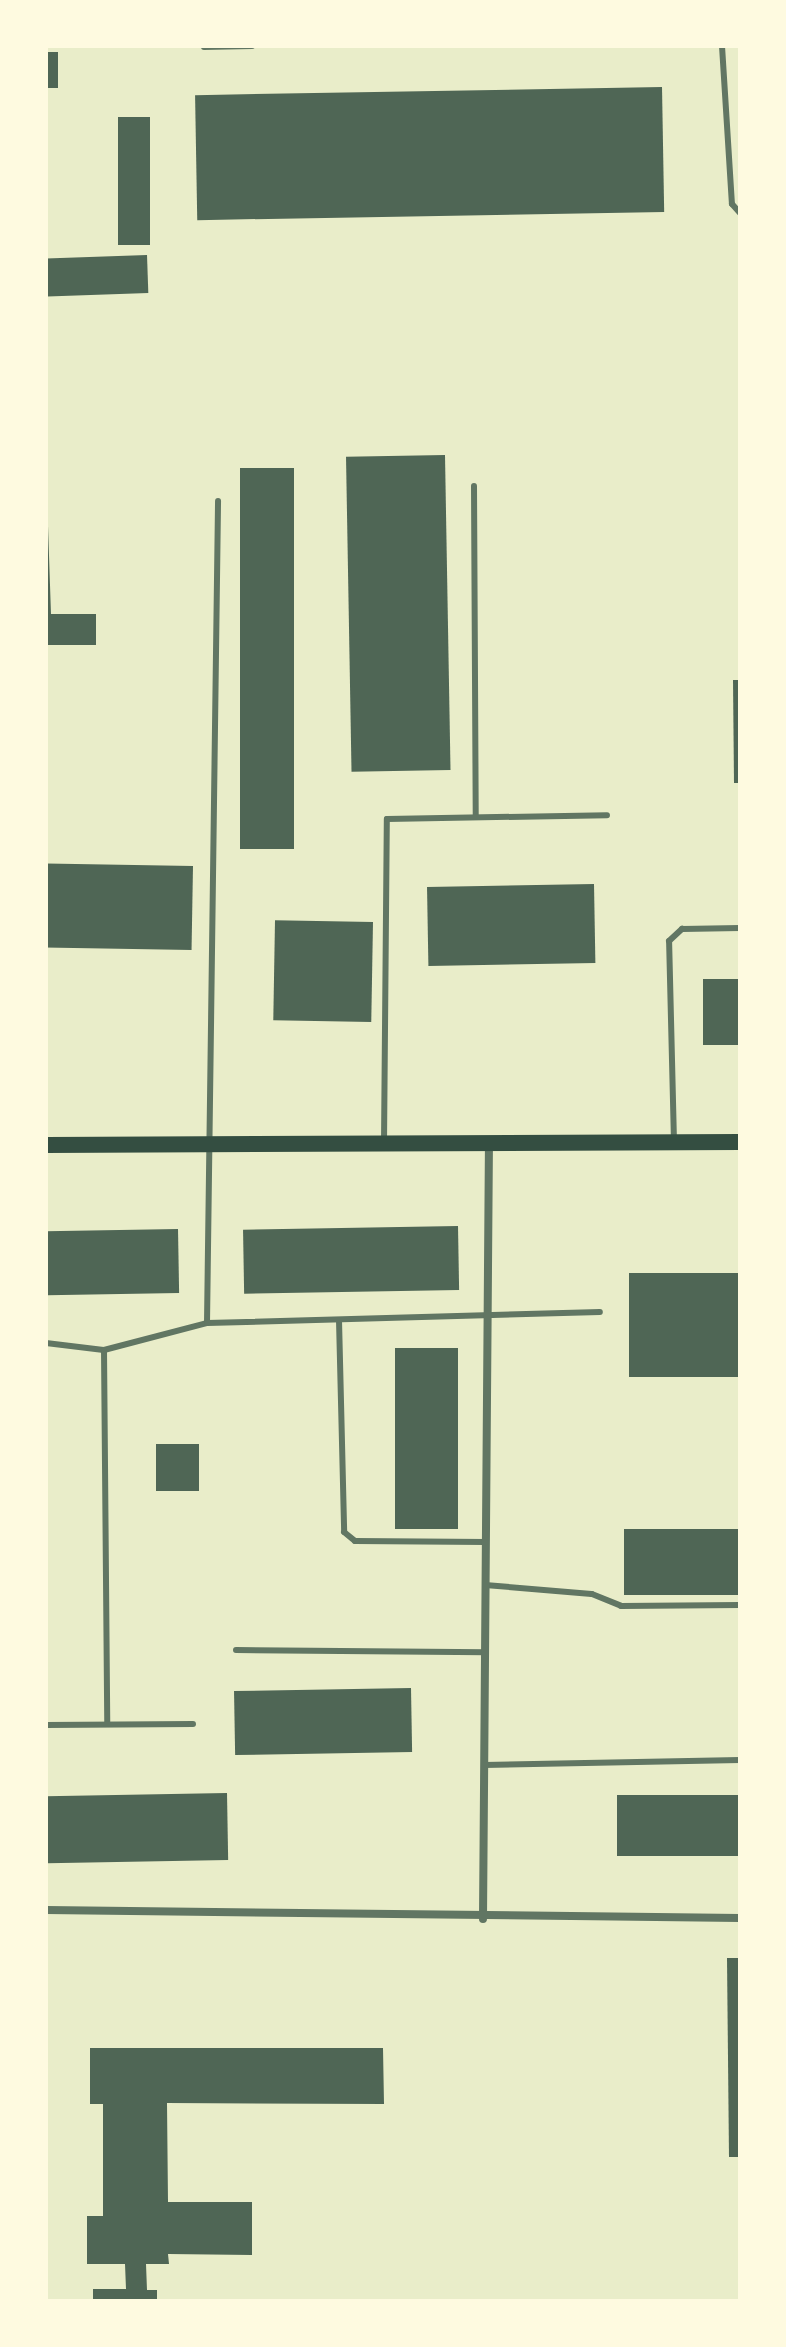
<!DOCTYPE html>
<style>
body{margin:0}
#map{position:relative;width:786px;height:2347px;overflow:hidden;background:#e9edc9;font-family:Overpass,sans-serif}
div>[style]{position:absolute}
.building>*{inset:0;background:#4f6655;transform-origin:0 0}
.service>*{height:6px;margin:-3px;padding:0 3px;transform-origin:3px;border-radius:3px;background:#617663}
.minor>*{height:8px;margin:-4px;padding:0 4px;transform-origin:4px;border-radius:4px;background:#617663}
.secondary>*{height:16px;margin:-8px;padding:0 8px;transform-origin:8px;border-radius:8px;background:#344e41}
span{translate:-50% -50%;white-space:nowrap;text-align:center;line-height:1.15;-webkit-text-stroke:6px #fefae0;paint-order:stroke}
.frame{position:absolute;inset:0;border:48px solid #fefae0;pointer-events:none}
</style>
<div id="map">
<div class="building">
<div style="left:46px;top:52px;width:12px;height:36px"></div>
<div style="left:662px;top:87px;width:125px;height:467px;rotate:89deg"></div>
<div style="left:118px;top:117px;width:32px;height:128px"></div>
<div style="left:147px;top:255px;width:38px;height:101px;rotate:88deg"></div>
<div style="left:445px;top:455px;width:315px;height:99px;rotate:89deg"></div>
<div style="clip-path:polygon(46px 467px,51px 614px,96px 614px,96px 645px,46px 645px)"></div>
<div style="left:240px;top:468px;width:54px;height:381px"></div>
<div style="clip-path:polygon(733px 680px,740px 680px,740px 783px,734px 783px)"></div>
<div style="left:193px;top:866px;width:84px;height:147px;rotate:91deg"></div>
<div style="left:594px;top:884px;width:79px;height:167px;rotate:89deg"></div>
<div style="left:373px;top:922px;width:100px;height:98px;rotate:91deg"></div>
<div style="left:703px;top:979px;width:37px;height:66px"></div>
<div style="left:458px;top:1226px;width:64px;height:215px;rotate:89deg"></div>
<div style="left:178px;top:1229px;width:64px;height:132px;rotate:89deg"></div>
<div style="left:629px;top:1273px;width:111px;height:104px"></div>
<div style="left:395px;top:1348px;width:63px;height:181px"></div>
<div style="left:156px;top:1444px;width:43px;height:47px"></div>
<div style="left:740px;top:1529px;width:66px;height:116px;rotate:90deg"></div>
<div style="left:411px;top:1688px;width:64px;height:177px;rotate:89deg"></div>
<div style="left:227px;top:1793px;width:67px;height:181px;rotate:89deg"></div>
<div style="left:740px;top:1795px;width:61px;height:123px;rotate:90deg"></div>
<div style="clip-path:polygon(727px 1958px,740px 1958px,740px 2157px,729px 2157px)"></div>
<div style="clip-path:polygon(90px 2048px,383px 2048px,384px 2104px,167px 2103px,168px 2202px,252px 2202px,252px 2255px,168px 2254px,169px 2264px,146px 2264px,147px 2290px,157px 2290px,157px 2301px,93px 2301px,93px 2289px,126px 2289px,125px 2264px,87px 2264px,87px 2216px,103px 2216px,103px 2104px,90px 2104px)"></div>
</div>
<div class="service">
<div style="left:722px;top:46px;width:158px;rotate:86.4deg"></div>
<div style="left:732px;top:204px;width:12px;rotate:48deg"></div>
<div style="left:204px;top:47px;width:48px;rotate:-1.2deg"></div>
<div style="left:474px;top:486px;width:329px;rotate:89.7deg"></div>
<div style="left:674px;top:1142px;width:201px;rotate:-91.4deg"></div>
<div style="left:669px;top:941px;width:18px;rotate:-43deg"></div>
<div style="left:682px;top:929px;width:58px;rotate:-1deg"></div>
<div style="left:384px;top:1143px;width:324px;rotate:-89.5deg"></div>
<div style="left:387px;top:819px;width:220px;rotate:-1deg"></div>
<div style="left:339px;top:1320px;width:212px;rotate:88.6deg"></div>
<div style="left:344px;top:1532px;width:14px;rotate:39deg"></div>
<div style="left:355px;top:1541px;width:131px;rotate:0.4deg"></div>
<div style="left:207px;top:1323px;width:822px;rotate:-89.23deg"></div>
<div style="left:46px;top:1343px;width:58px;rotate:6.9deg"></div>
<div style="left:104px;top:1350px;width:106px;rotate:-14.7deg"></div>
<div style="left:207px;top:1323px;width:393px;rotate:-1.6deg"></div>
<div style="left:104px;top:1350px;width:373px;rotate:89.5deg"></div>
<div style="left:485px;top:1585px;width:107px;rotate:4.8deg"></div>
<div style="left:592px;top:1594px;width:31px;rotate:22deg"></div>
<div style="left:621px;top:1606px;width:119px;rotate:-0.5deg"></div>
<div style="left:236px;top:1650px;width:250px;rotate:0.5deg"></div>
<div style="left:46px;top:1725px;width:147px;rotate:-0.4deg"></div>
<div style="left:484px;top:1765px;width:256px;rotate:-1.1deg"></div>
</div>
<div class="minor">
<div style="left:46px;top:1910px;width:694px;rotate:0.66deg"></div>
<div style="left:483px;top:1919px;width:776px;rotate:-89.56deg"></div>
</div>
<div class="secondary">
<div style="left:46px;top:1145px;width:694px;rotate:-0.25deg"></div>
</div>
<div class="frame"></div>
</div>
